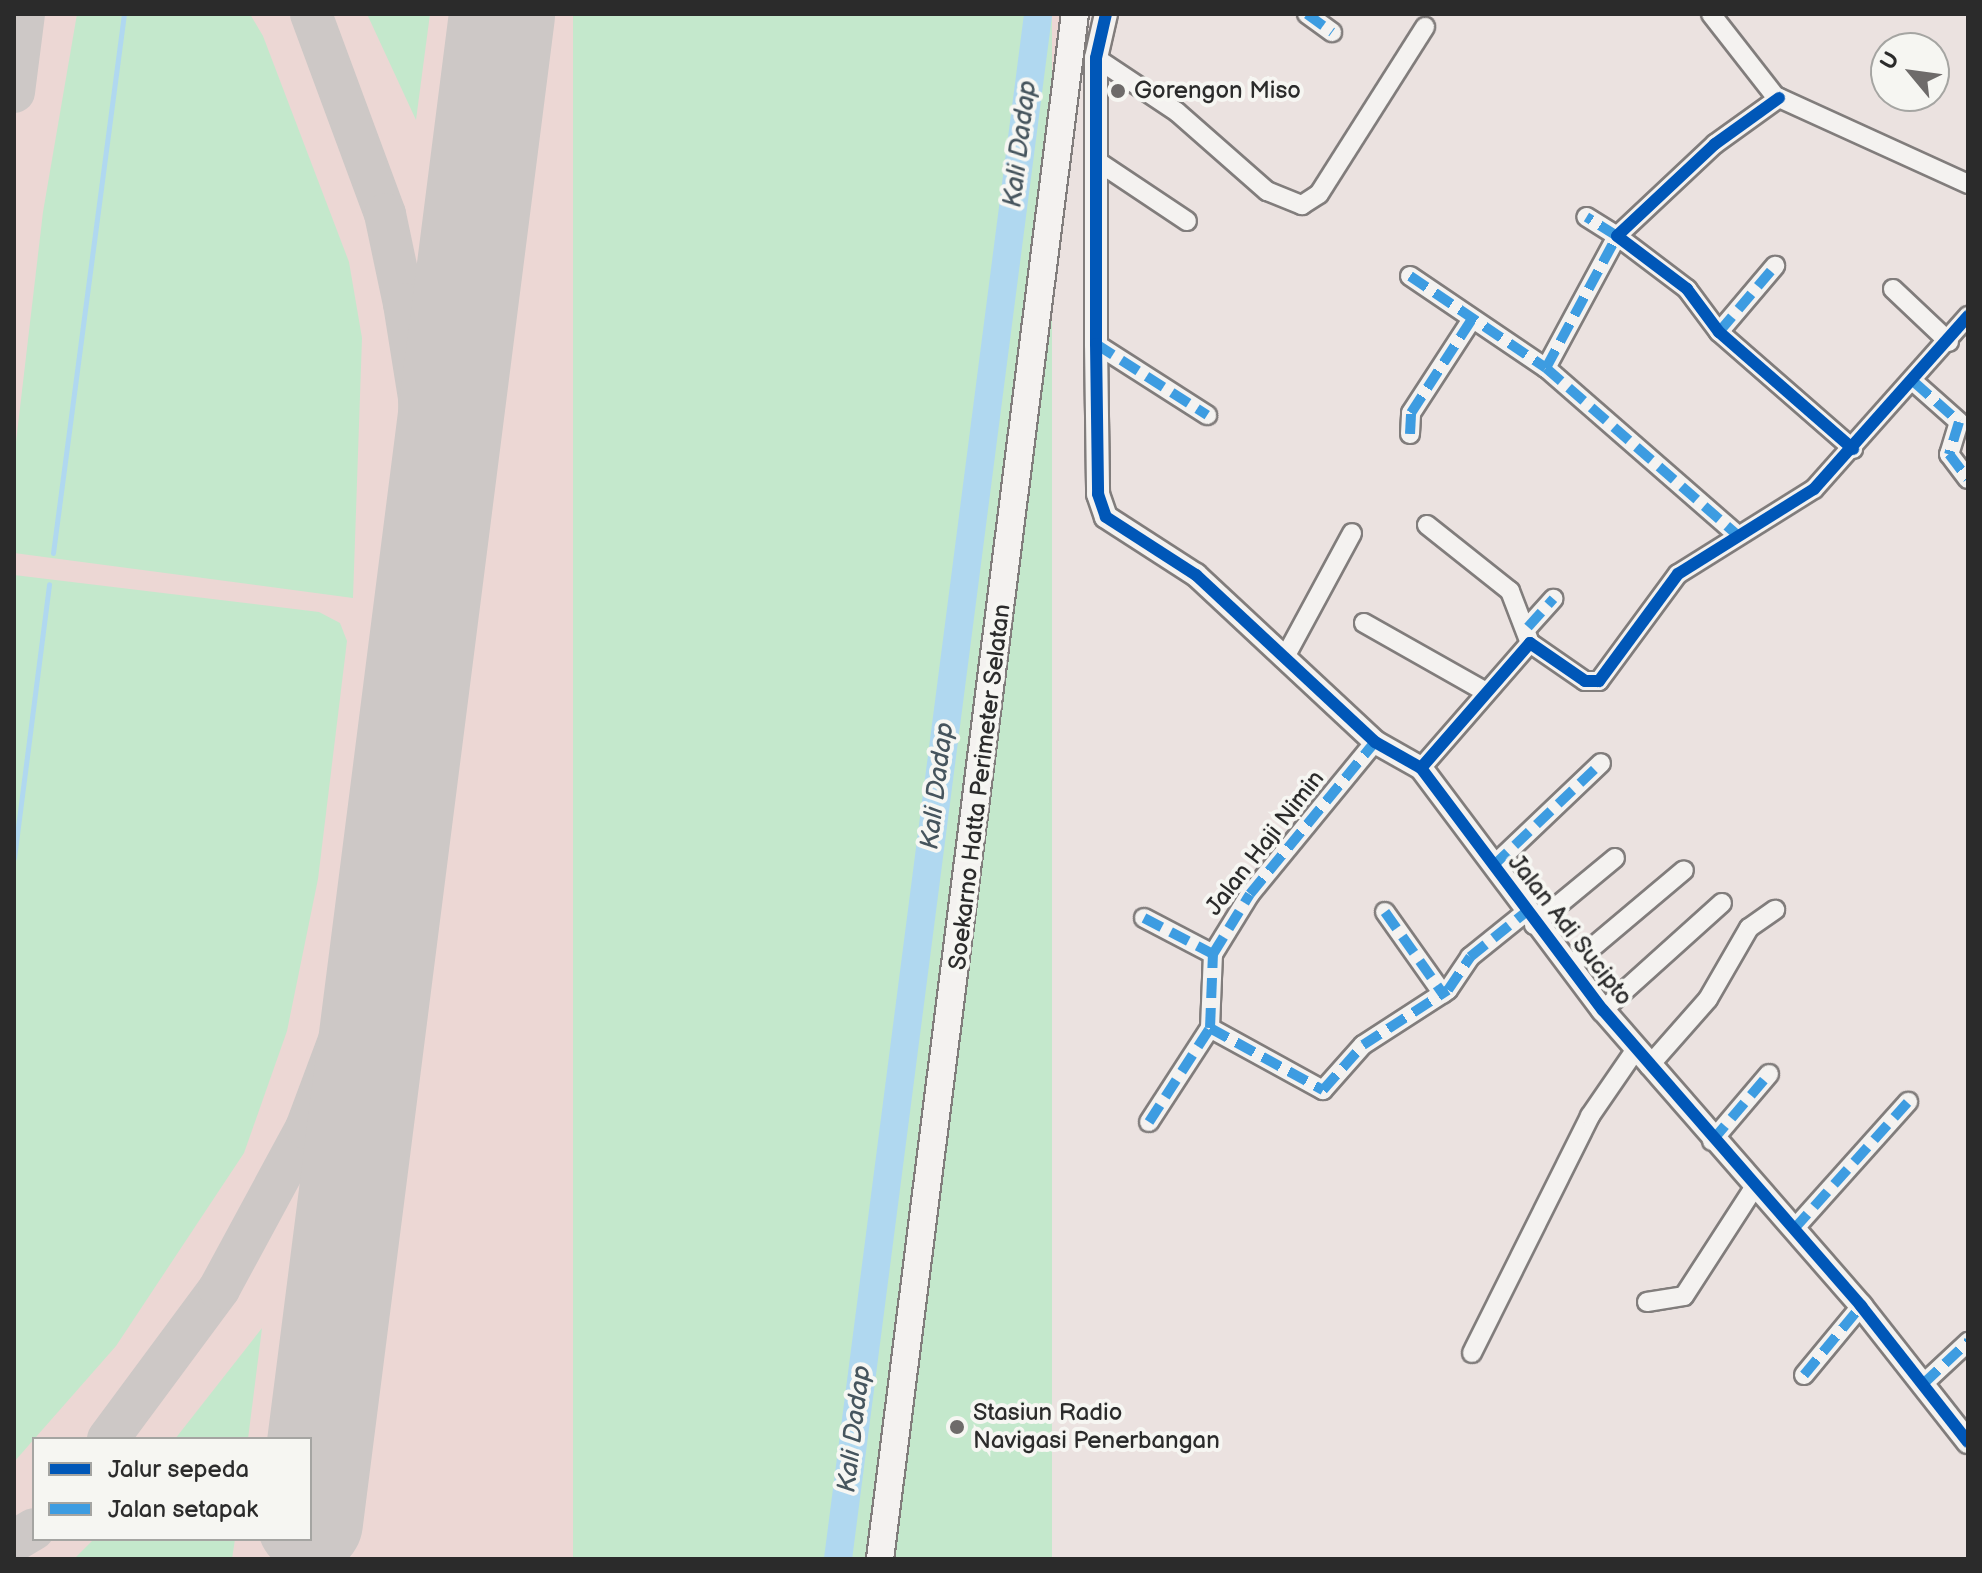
<!DOCTYPE html>
<style>
body{margin:0}
#map{position:relative;width:1982px;height:1573px;overflow:hidden;background:#ebe2e0;font-family:"Balsamiq Sans",sans-serif}
div>[style]{position:absolute}
.built>*{inset:0;background:#ecd7d4}
.green>*{inset:0;background:#c4e8cc;transform-origin:0 0}
.stream>*{height:5px;margin:-2.5px;padding:0 2.5px;transform-origin:2.5px;border-radius:2.5px;background:#b0d8f0}
.river>*{height:28px;margin:-14px;padding:0 14px;transform-origin:14px;border-radius:14px;background:#b0d8f0}
.taxiway>*{height:42px;margin:-21px;padding:0 21px;transform-origin:21px;border-radius:21px;background:#cdc8c6}
.runway>*{height:106px;margin:-53px;padding:0 53px;transform-origin:53px;border-radius:53px;background:#cdc8c6}
.roads{filter:drop-shadow(2px 0 #817d7c) drop-shadow(-2px 0 #817d7c) drop-shadow(0 2px #817d7c) drop-shadow(0 -2px #817d7c)}
.minor>*{height:18px;margin:-9px;padding:0 9px;transform-origin:9px;border-radius:9px;background:#f4f2f0}
.tertiary>*{height:22px;margin:-11px;padding:0 11px;transform-origin:11px;border-radius:11px;background:#f4f2f0}
.secondary>*{height:26px;margin:-13px;padding:0 13px;transform-origin:13px;border-radius:13px;background:#f4f2f0}
.quiet>*{height:10px;margin-top:-5px;transform-origin:0;background:repeating-linear-gradient(90deg,#3d9ce1 0 20px,transparent 0 30px)}
.cycleway>*{height:12px;margin:-6px;padding:0 6px;transform-origin:6px;border-radius:6px;background:#0057b8}
.dots>*{width:22px;height:22px;translate:-50% -50%;box-sizing:border-box;border:4px solid #f6f6f2;border-radius:50%}
span{translate:-50% -50%;white-space:nowrap;text-align:center;line-height:1.15;-webkit-text-stroke:8px #f6f6f2;paint-order:stroke}
.poi-label{font-size:24px;color:#2b2b2b}
.left{translate:0 -50%;text-align:left}
.street-label{font-size:24px;color:#2b2b2b}
.water-label{font-size:26px;color:#46555e;font-style:italic}
.frame{position:absolute;inset:0;border:16px solid #2b2b2b;pointer-events:none}
.legend{position:absolute;left:32px;top:1437px;width:280px;height:104px;box-sizing:border-box;background:#f6f6f2;border:2px solid #a5a5a2;margin:0;padding:10px 14px;list-style:none;font-size:24px;color:#2b2b2b}
.legend li{display:flex;align-items:center;gap:16px;height:40px}
.legend b{width:40px;border:2px solid #a5a5a2}
.north{position:absolute;left:1870px;top:32px;width:80px;height:80px;box-sizing:border-box;background:#f6f6f2;border:2px solid #a5a5a2;border-radius:50%;rotate:299deg;font-size:22px;font-weight:700;line-height:32px;text-align:center;color:#2b2b2b}
.north::after{content:'';display:block;margin:auto;width:28px;height:36px;background:#6e6b6a;clip-path:polygon(50% 0,100% 100%,50% 72%,0 100%)}
</style>
<div id="map">
<div class="built">
<div style="clip-path:polygon(evenodd,14px 14px,1069px 14px,873px 1559px,14px 1559px,14px 14px,34px 1439px,310px 1439px,310px 1539px,34px 1539px,34px 1439px)"></div>
</div>
<div class="green">
<div style="clip-path:polygon(77px 14px,250px 14px,263px 36px,349px 262px,362px 338px,353px 598px,14px 553px,14px 459px,43px 212px)"></div>
<div style="clip-path:polygon(367px 14px,430px 14px,416px 120px)"></div>
<div style="left:573px;top:14px;width:479px;height:1558px"></div>
<div style="clip-path:polygon(14px 575px,319px 612px,340px 623px,347px 641px,318px 879px,287px 1031px,244px 1153px,116px 1346px,14px 1462px)"></div>
<div style="clip-path:polygon(262px 1328px,248px 1439px,175px 1439px)"></div>
<div style="clip-path:polygon(94px 1539px,235px 1539px,232px 1559px,74px 1559px)"></div>
</div>
<div class="stream">
<div style="left:53px;top:553px;width:544px;rotate:-82.5deg"></div>
<div style="left:14px;top:858px;width:276px;rotate:-82.7deg"></div>
</div>
<div class="river">
<div style="left:838px;top:1559px;width:1558px;rotate:-82.62deg"></div>
</div>
<div class="taxiway">
<div style="left:311px;top:14px;width:213px;rotate:69.7deg"></div>
<div style="left:385px;top:214px;width:92px;rotate:78.1deg"></div>
<div style="left:404px;top:304px;width:95px;rotate:80.9deg"></div>
<div style="left:419px;top:398px;width:221px;rotate:88.7deg"></div>
<div style="left:14px;top:92px;width:79px;rotate:-82.7deg"></div>
<div style="left:108px;top:1439px;width:187px;rotate:-53.5deg"></div>
<div style="left:219px;top:1289px;width:183px;rotate:-61.6deg"></div>
<div style="left:306px;top:1128px;width:152px;rotate:-69.5deg"></div>
<div style="left:359px;top:986px;width:224px;rotate:-77.6deg"></div>
<div style="left:14px;top:1541px;width:23px;rotate:-31deg"></div>
</div>
<div class="runway">
<div style="left:310px;top:1522px;width:1520px;rotate:-82.74deg"></div>
</div>
<div class="roads">
<div class="minor">
<div style="left:1307px;top:14px;width:31px;rotate:36deg"></div>
<div style="left:1711px;top:14px;width:104px;rotate:52deg"></div>
<div style="left:1775px;top:96px;width:212px;rotate:24.5deg"></div>
<div style="left:1096px;top:58px;width:97px;rotate:33.7deg"></div>
<div style="left:1177px;top:112px;width:120px;rotate:41.3deg"></div>
<div style="left:1267px;top:191px;width:38px;rotate:22deg"></div>
<div style="left:1302px;top:205px;width:20px;rotate:-33deg"></div>
<div style="left:1319px;top:194px;width:198px;rotate:-57.6deg"></div>
<div style="left:1779px;top:98px;width:79px;rotate:144.3deg"></div>
<div style="left:1715px;top:144px;width:134px;rotate:136.8deg"></div>
<div style="left:1617px;top:236px;width:88px;rotate:37.1deg"></div>
<div style="left:1687px;top:289px;width:54px;rotate:53.3deg"></div>
<div style="left:1719px;top:332px;width:178px;rotate:41.1deg"></div>
<div style="left:1097px;top:161px;width:108px;rotate:33.7deg"></div>
<div style="left:1410px;top:276px;width:164px;rotate:34.1deg"></div>
<div style="left:1546px;top:368px;width:252px;rotate:41.1deg"></div>
<div style="left:1893px;top:289px;width:77px;rotate:43.4deg"></div>
<div style="left:1719px;top:332px;width:87px;rotate:-49.7deg"></div>
<div style="left:1096px;top:344px;width:132px;rotate:32.6deg"></div>
<div style="left:1546px;top:368px;width:150px;rotate:-61.7deg"></div>
<div style="left:1617px;top:236px;width:36px;rotate:-148deg"></div>
<div style="left:1914px;top:382px;width:60px;rotate:41.6deg"></div>
<div style="left:1959px;top:422px;width:34px;rotate:107deg"></div>
<div style="left:1949px;top:454px;width:31px;rotate:53deg"></div>
<div style="left:1410px;top:434px;width:21px;rotate:-87deg"></div>
<div style="left:1411px;top:413px;width:112px;rotate:-57deg"></div>
<div style="left:1427px;top:525px;width:106px;rotate:38.5deg"></div>
<div style="left:1510px;top:591px;width:56px;rotate:69deg"></div>
<div style="left:1364px;top:623px;width:140px;rotate:29.5deg"></div>
<div style="left:1528px;top:627px;width:38px;rotate:-48deg"></div>
<div style="left:1284px;top:659px;width:143px;rotate:-61.6deg"></div>
<div style="left:1421px;top:768px;width:166px;rotate:-48.9deg"></div>
<div style="left:1530px;top:643px;width:67px;rotate:34.6deg"></div>
<div style="left:1585px;top:681px;width:14px"></div>
<div style="left:1599px;top:681px;width:133px;rotate:-53.6deg"></div>
<div style="left:1678px;top:574px;width:160px;rotate:-32deg"></div>
<div style="left:1814px;top:489px;width:232px;rotate:-48.3deg"></div>
<div style="left:1493px;top:866px;width:149px;rotate:-43.6deg"></div>
<div style="left:1385px;top:912px;width:100px;rotate:54.7deg"></div>
<div style="left:1144px;top:918px;width:78px;rotate:27.6deg"></div>
<div style="left:1534px;top:925px;width:105px;rotate:-39.6deg"></div>
<div style="left:1569px;top:967px;width:150px;rotate:-40.1deg"></div>
<div style="left:1603px;top:1010px;width:160px;rotate:-42deg"></div>
<div style="left:1210px;top:1028px;width:129px;rotate:28.8deg"></div>
<div style="left:1323px;top:1090px;width:60px;rotate:-48.4deg"></div>
<div style="left:1363px;top:1045px;width:101px;rotate:-32.9deg"></div>
<div style="left:1448px;top:990px;width:40px;rotate:-56deg"></div>
<div style="left:1470px;top:957px;width:72px;rotate:-38.8deg"></div>
<div style="left:1210px;top:1028px;width:74px;rotate:-87.7deg"></div>
<div style="left:1213px;top:954px;width:70px;rotate:-58.3deg"></div>
<div style="left:1250px;top:894px;width:197px;rotate:-50.6deg"></div>
<div style="left:1649px;top:1066px;width:89px;rotate:-48.6deg"></div>
<div style="left:1708px;top:999px;width:82px;rotate:-60deg"></div>
<div style="left:1749px;top:928px;width:32px;rotate:-35deg"></div>
<div style="left:1149px;top:1122px;width:112px;rotate:-57deg"></div>
<div style="left:1712px;top:1141px;width:88px;rotate:-49.6deg"></div>
<div style="left:1794px;top:1229px;width:171px;rotate:-48.1deg"></div>
<div style="left:1647px;top:1302px;width:37px;rotate:-9deg"></div>
<div style="left:1684px;top:1296px;width:129px;rotate:-57.1deg"></div>
<div style="left:1472px;top:1353px;width:265px;rotate:-63.5deg"></div>
<div style="left:1590px;top:1116px;width:81px;rotate:-55.5deg"></div>
<div style="left:1804px;top:1375px;width:89px;rotate:-50.4deg"></div>
<div style="left:1923px;top:1384px;width:62px;rotate:-43deg"></div>
</div>
<div class="tertiary">
<div style="left:1106px;top:14px;width:45px;rotate:102.8deg"></div>
<div style="left:1096px;top:58px;width:286px;rotate:90deg"></div>
<div style="left:1096px;top:344px;width:150px;rotate:89.2deg"></div>
<div style="left:1098px;top:494px;width:24px;rotate:71deg"></div>
<div style="left:1106px;top:517px;width:107px;rotate:32.8deg"></div>
<div style="left:1196px;top:575px;width:245px;rotate:43deg"></div>
<div style="left:1375px;top:742px;width:53px;rotate:29.5deg"></div>
<div style="left:1421px;top:768px;width:303px;rotate:53.1deg"></div>
<div style="left:1603px;top:1010px;width:393px;rotate:48.9deg"></div>
<div style="left:1861px;top:1306px;width:173px;rotate:51.8deg"></div>
</div>
<div class="secondary">
<div style="left:880px;top:1559px;width:1557px;rotate:-82.81deg"></div>
</div>
</div>
<div class="quiet">
<div style="left:1307px;top:14px;width:31px;rotate:36deg"></div>
<div style="left:1410px;top:276px;width:164px;rotate:34.1deg"></div>
<div style="left:1546px;top:368px;width:252px;rotate:41.1deg"></div>
<div style="left:1719px;top:332px;width:87px;rotate:-49.7deg"></div>
<div style="left:1096px;top:344px;width:132px;rotate:32.6deg"></div>
<div style="left:1546px;top:368px;width:150px;rotate:-61.7deg"></div>
<div style="left:1617px;top:236px;width:36px;rotate:-148deg"></div>
<div style="left:1914px;top:382px;width:60px;rotate:41.6deg"></div>
<div style="left:1959px;top:422px;width:34px;rotate:107deg"></div>
<div style="left:1949px;top:454px;width:31px;rotate:53deg"></div>
<div style="left:1410px;top:434px;width:21px;rotate:-87deg"></div>
<div style="left:1411px;top:413px;width:112px;rotate:-57deg"></div>
<div style="left:1528px;top:627px;width:38px;rotate:-48deg"></div>
<div style="left:1493px;top:866px;width:149px;rotate:-43.6deg"></div>
<div style="left:1385px;top:912px;width:100px;rotate:54.7deg"></div>
<div style="left:1144px;top:918px;width:78px;rotate:27.6deg"></div>
<div style="left:1210px;top:1028px;width:129px;rotate:28.8deg"></div>
<div style="left:1323px;top:1090px;width:60px;rotate:-48.4deg"></div>
<div style="left:1363px;top:1045px;width:101px;rotate:-32.9deg"></div>
<div style="left:1448px;top:990px;width:40px;rotate:-56deg"></div>
<div style="left:1470px;top:957px;width:72px;rotate:-38.8deg"></div>
<div style="left:1210px;top:1028px;width:74px;rotate:-87.7deg"></div>
<div style="left:1213px;top:954px;width:70px;rotate:-58.3deg"></div>
<div style="left:1250px;top:894px;width:197px;rotate:-50.6deg"></div>
<div style="left:1149px;top:1122px;width:112px;rotate:-57deg"></div>
<div style="left:1712px;top:1141px;width:88px;rotate:-49.6deg"></div>
<div style="left:1794px;top:1229px;width:171px;rotate:-48.1deg"></div>
<div style="left:1804px;top:1375px;width:89px;rotate:-50.4deg"></div>
<div style="left:1923px;top:1384px;width:62px;rotate:-43deg"></div>
</div>
<div class="cycleway">
<div style="left:1106px;top:14px;width:45px;rotate:102.8deg"></div>
<div style="left:1096px;top:58px;width:286px;rotate:90deg"></div>
<div style="left:1096px;top:344px;width:150px;rotate:89.2deg"></div>
<div style="left:1098px;top:494px;width:24px;rotate:71deg"></div>
<div style="left:1106px;top:517px;width:107px;rotate:32.8deg"></div>
<div style="left:1196px;top:575px;width:245px;rotate:43deg"></div>
<div style="left:1375px;top:742px;width:53px;rotate:29.5deg"></div>
<div style="left:1421px;top:768px;width:303px;rotate:53.1deg"></div>
<div style="left:1603px;top:1010px;width:393px;rotate:48.9deg"></div>
<div style="left:1861px;top:1306px;width:173px;rotate:51.8deg"></div>
<div style="left:1779px;top:98px;width:79px;rotate:144.3deg"></div>
<div style="left:1715px;top:144px;width:134px;rotate:136.8deg"></div>
<div style="left:1617px;top:236px;width:88px;rotate:37.1deg"></div>
<div style="left:1687px;top:289px;width:54px;rotate:53.3deg"></div>
<div style="left:1719px;top:332px;width:178px;rotate:41.1deg"></div>
<div style="left:1421px;top:768px;width:166px;rotate:-48.9deg"></div>
<div style="left:1530px;top:643px;width:67px;rotate:34.6deg"></div>
<div style="left:1585px;top:681px;width:14px"></div>
<div style="left:1599px;top:681px;width:133px;rotate:-53.6deg"></div>
<div style="left:1678px;top:574px;width:160px;rotate:-32deg"></div>
<div style="left:1814px;top:489px;width:232px;rotate:-48.3deg"></div>
</div>
<div class="dots">
<div style="left:1118px;top:91px;background:#6e6b6a"></div>
<div style="left:957px;top:1427px;background:#6e6b6a"></div>
</div>
<div class="poi-label">
<span class="left" style="left:1134px;top:91px">Gorengon Miso</span>
<span class="left" style="left:973px;top:1427px">Stasiun Radio<br>Navigasi Penerbangan</span>
</div>
<div class="street-label">
<span style="left:980px;top:787px;rotate:-83deg">Soekarno Hatta Perimeter Selatan</span>
<span style="left:1265px;top:843px;rotate:-52deg">Jalan Haji Nimin</span>
<span style="left:1570px;top:930px;rotate:52deg">Jalan Adi Sucipto</span>
</div>
<div class="water-label">
<span style="left:1021px;top:144px;rotate:-83deg">Kali Dadap</span>
<span style="left:938px;top:786px;rotate:-83deg">Kali Dadap</span>
<span style="left:855px;top:1429px;rotate:-83deg">Kali Dadap</span>
</div>
<div class="frame"></div>
<ul class="legend">
<li><b style="height:10px;background:#0057b8"></b>Jalur sepeda</li>
<li><b style="height:10px;background:#3d9ce1"></b>Jalan setapak</li>
</ul>
<div class="north">U</div>
</div>
